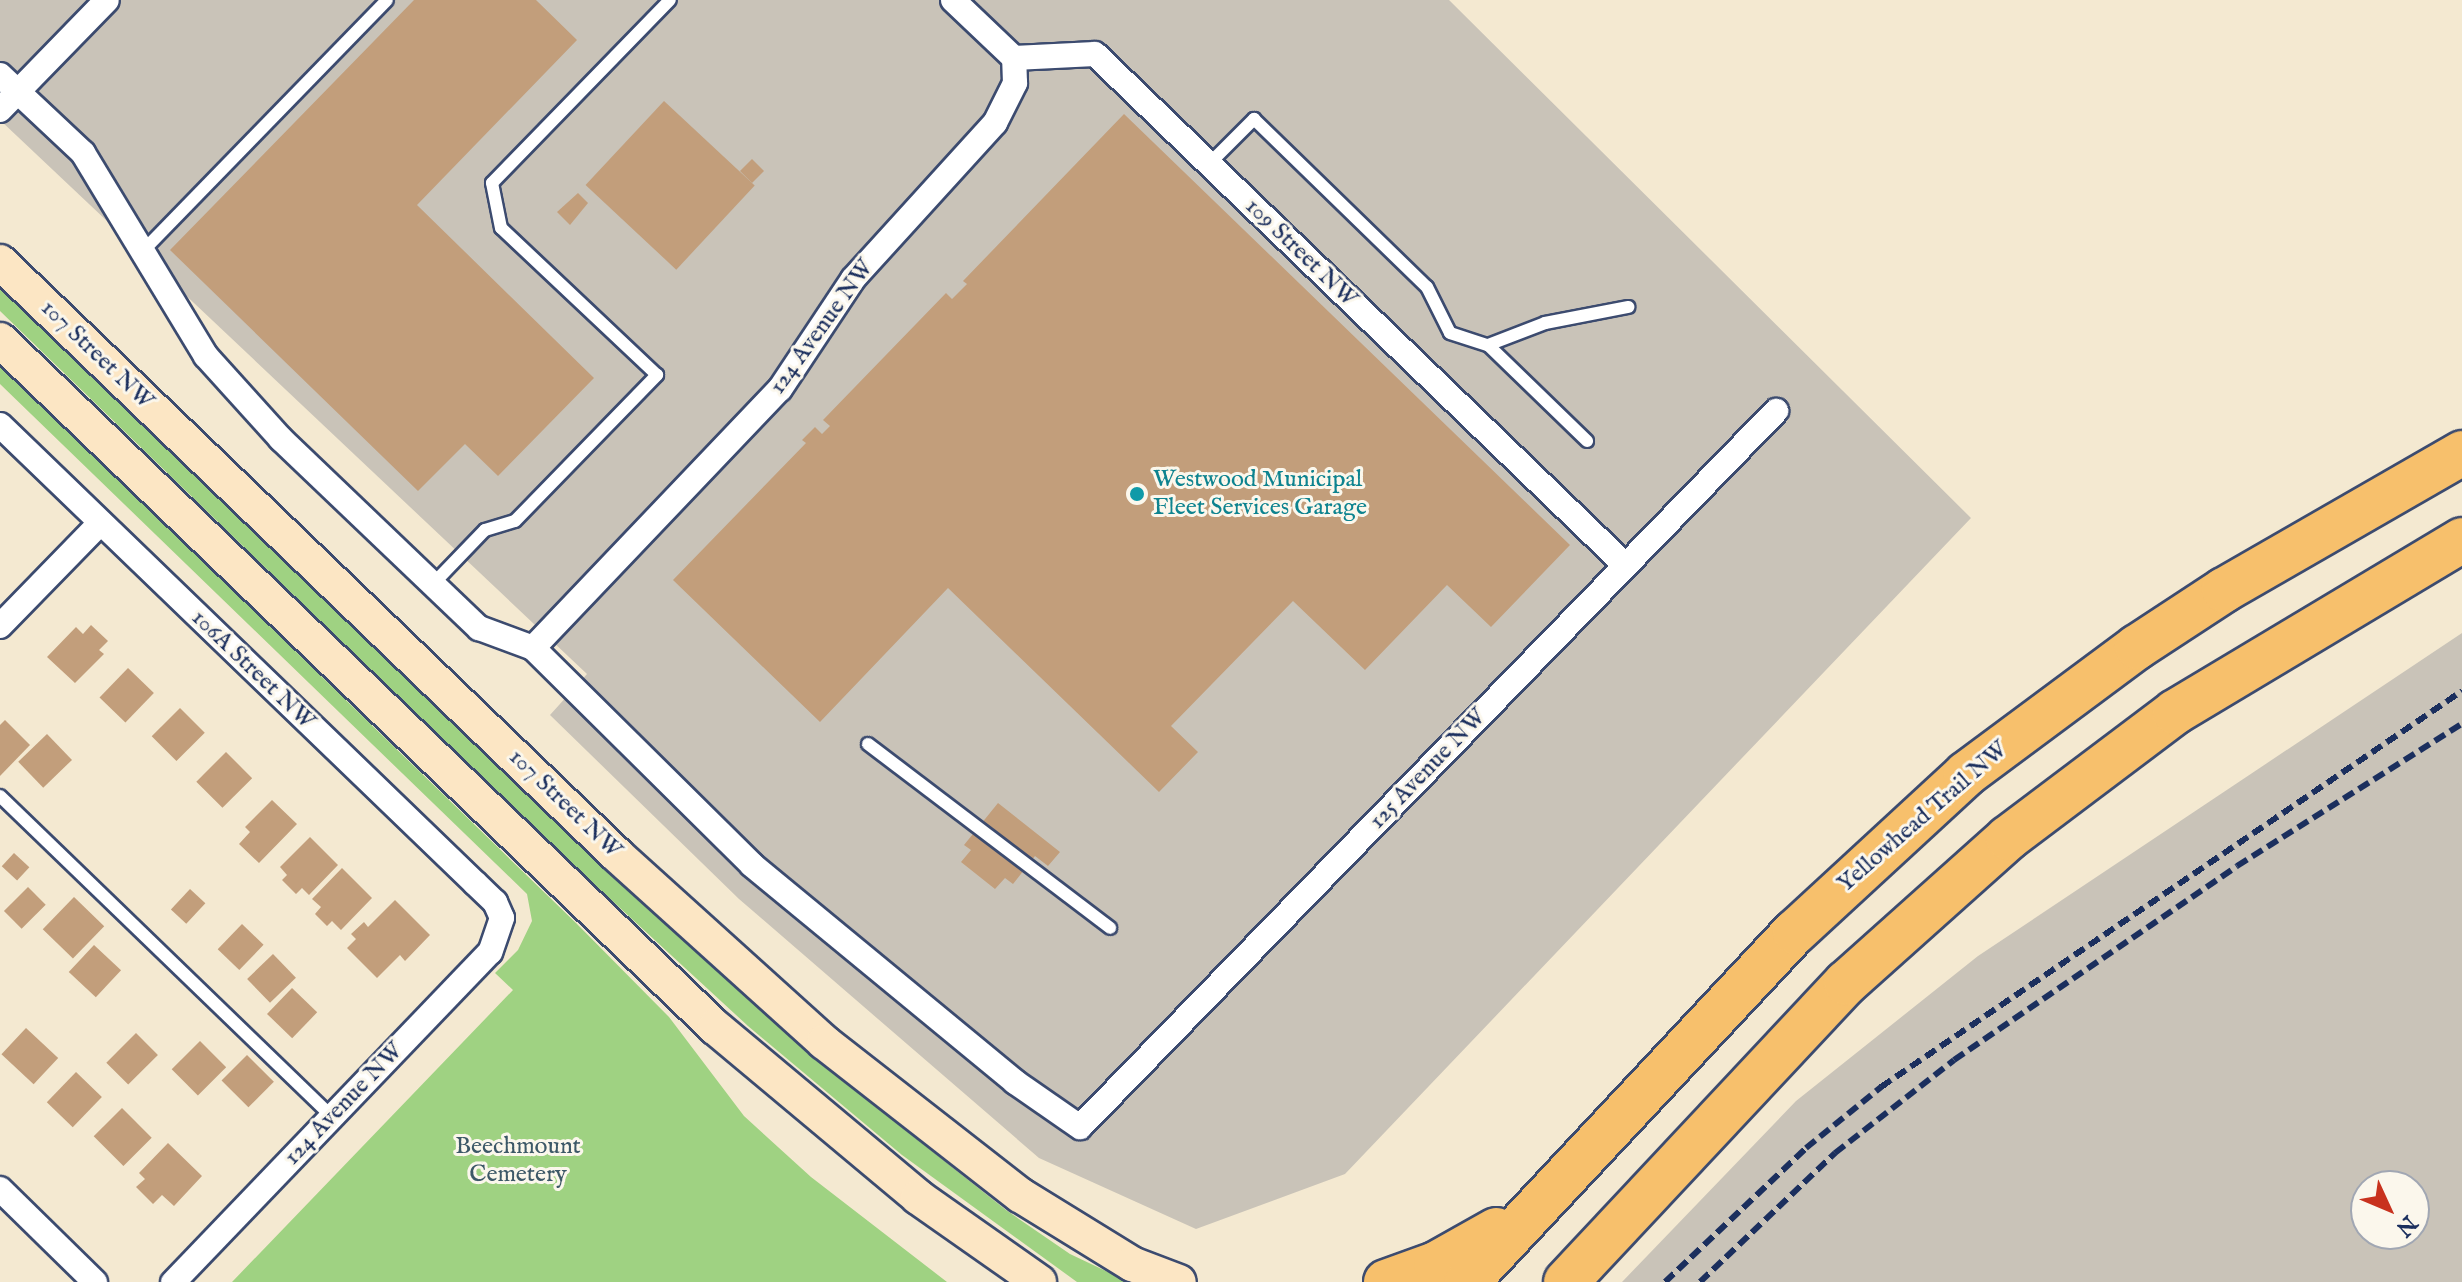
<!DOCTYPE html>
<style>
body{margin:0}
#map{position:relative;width:2462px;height:1282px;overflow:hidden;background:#f4e9d1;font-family:"IM FELL English",serif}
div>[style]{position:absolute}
.industrial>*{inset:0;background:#c9c3b8}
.green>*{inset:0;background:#9fd282}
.building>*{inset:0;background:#c29e7b;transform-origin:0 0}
.roads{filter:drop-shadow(2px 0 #3c4b6f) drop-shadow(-2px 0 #3c4b6f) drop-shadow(0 2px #3c4b6f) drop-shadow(0 -2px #3c4b6f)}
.lane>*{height:12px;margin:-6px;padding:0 6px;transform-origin:6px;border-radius:6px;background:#fff}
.street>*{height:24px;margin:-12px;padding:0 12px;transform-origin:12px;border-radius:12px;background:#fff}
.secondary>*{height:34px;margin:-17px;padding:0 17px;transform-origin:17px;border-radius:17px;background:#fce6c4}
.highway>*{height:44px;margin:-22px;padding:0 22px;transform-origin:22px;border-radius:22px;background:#f7c06c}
.rail>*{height:6px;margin-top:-3px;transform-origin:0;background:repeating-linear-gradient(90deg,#1b2f5e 0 12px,transparent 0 18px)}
.dots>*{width:22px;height:22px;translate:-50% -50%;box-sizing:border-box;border:4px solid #fbf7ec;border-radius:50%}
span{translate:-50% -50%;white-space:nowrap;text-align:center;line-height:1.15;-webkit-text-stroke:6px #fbf7ec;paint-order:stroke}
.street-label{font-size:24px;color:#1b2f5e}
.culture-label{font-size:24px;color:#0d838f}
.left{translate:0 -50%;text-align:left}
.park-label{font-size:24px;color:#3c5867}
.north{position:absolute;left:2350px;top:1170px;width:80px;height:80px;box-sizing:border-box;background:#fbf7ec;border:2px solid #a1a7b3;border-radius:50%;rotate:134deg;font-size:22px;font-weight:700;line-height:32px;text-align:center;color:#1b2f5e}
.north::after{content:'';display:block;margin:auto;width:28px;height:36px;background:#c8321e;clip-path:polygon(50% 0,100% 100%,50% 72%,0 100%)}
</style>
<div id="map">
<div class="industrial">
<div style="clip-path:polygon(0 0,1449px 0,1971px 518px,1345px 1174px,1196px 1229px,1039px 1158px,739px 899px,550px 715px,587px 674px,0 120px)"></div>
<div style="clip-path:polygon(evenodd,2462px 633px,2462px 1282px,1622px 1282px,1796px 1101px,1978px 956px,2462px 633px,2414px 1186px,2414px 1234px,2366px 1234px,2366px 1186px,2414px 1186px)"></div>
</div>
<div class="green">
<div style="clip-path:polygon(0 283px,597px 860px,806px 1051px,1006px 1210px,1070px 1254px,1129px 1282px,1077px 1282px,902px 1155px,748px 1026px,556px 849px,0 311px)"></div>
<div style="clip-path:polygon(0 365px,576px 923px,669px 1017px,744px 1116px,811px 1177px,947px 1282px,232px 1282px,513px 990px,495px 973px,518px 950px,532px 921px,527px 894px,0 384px)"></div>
</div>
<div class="building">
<div style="clip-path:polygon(414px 0,536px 0,577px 40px,417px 205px,594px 378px,498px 476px,465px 444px,418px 491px,170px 250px)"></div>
<div style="left:664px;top:101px;width:124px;height:115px;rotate:43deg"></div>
<div style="clip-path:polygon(1124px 114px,1570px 545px,1491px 627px,1447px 585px,1365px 670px,1293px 601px,1171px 726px,1198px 752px,1159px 792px,948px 588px,820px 722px,673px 580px,806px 443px,802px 440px,815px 427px,822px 434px,830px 426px,823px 420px,946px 293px,952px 299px,967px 284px,963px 281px)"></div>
<div style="left:752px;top:159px;width:17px;height:17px;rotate:45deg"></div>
<div style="clip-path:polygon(578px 193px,588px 203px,570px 225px,557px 212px)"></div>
<div style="clip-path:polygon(91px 625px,108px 641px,99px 650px,104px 654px,75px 683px,47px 657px,76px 627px,83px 634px)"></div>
<div style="left:128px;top:668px;width:36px;height:41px;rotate:44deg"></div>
<div style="left:180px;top:708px;width:35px;height:40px;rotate:45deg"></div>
<div style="clip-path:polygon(5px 720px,30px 745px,0 776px,0 725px)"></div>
<div style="left:47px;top:734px;width:36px;height:40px;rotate:46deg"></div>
<div style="left:226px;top:752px;width:37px;height:42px;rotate:45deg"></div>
<div style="clip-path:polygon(272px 800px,297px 824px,259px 863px,239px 844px,250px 832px,245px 827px)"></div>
<div style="clip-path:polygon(998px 803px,1060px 852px,1048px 866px,1035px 856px,1013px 884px,1005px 878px,995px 889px,961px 862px,971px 850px,964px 845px)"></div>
<div style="clip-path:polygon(310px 837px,338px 865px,309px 895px,302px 888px,296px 894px,282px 880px,287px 875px,280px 867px)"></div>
<div style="left:14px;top:853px;width:21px;height:18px;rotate:43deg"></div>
<div style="clip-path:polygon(342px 868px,372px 898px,341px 930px,332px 921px,327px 926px,315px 914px,321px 907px,312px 899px)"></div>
<div style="left:28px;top:887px;width:25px;height:34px;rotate:45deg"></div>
<div style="left:190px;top:889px;width:21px;height:28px;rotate:43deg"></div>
<div style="left:74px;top:897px;width:42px;height:45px;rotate:44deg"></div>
<div style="clip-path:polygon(395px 900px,430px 935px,405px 961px,400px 955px,377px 978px,347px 948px,356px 939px,351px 934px,364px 922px,368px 927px)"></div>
<div style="left:242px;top:924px;width:30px;height:35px;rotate:44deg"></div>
<div style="left:94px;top:945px;width:37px;height:37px;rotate:43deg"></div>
<div style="left:273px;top:954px;width:33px;height:36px;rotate:46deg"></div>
<div style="left:292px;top:988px;width:35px;height:36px;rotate:44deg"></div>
<div style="left:26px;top:1028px;width:44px;height:36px;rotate:43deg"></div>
<div style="left:136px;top:1033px;width:31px;height:42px;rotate:45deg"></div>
<div style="left:200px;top:1041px;width:37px;height:40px;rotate:45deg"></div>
<div style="left:247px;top:1055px;width:38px;height:36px;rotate:45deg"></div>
<div style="left:76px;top:1072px;width:36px;height:42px;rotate:44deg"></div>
<div style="left:122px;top:1108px;width:42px;height:40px;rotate:45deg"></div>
<div style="clip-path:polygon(168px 1143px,202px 1176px,174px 1206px,162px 1195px,153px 1204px,136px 1187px,145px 1179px,139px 1173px)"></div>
</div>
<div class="roads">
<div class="lane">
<div style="left:1209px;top:164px;width:64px;rotate:-45deg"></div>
<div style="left:1254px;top:119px;width:241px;rotate:44.2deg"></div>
<div style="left:1427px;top:287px;width:51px;rotate:63.4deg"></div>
<div style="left:1450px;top:333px;width:40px;rotate:18deg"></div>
<div style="left:1488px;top:345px;width:61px;rotate:-21.1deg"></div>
<div style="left:1545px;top:323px;width:85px;rotate:-10.9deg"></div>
<div style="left:142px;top:252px;width:351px;rotate:-45.8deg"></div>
<div style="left:1488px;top:345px;width:138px;rotate:44.1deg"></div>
<div style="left:433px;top:584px;width:75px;rotate:-46.1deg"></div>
<div style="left:485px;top:530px;width:31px;rotate:-17deg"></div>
<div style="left:515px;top:521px;width:204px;rotate:-45.8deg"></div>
<div style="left:657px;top:375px;width:214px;rotate:-136.7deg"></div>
<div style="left:501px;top:228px;width:46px;rotate:-101.3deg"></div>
<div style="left:492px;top:183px;width:255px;rotate:-45.8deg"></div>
<div style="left:868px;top:744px;width:304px;rotate:37.2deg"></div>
<div style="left:0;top:796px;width:460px;rotate:44deg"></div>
</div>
<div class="street">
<div style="left:953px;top:0;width:84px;rotate:43.6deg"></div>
<div style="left:1014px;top:58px;width:81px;rotate:-2.8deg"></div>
<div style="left:1095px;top:54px;width:736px;rotate:43.95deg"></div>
<div style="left:0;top:75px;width:114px;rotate:43.2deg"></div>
<div style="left:83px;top:153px;width:237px;rotate:58.8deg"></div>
<div style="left:206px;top:356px;width:112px;rotate:47.9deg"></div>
<div style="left:281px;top:439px;width:274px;rotate:43.7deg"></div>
<div style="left:479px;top:628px;width:58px;rotate:20.3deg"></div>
<div style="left:533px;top:648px;width:308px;rotate:44.7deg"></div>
<div style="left:752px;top:865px;width:341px;rotate:39.5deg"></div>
<div style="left:1015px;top:1082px;width:79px;rotate:34.7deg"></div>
<div style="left:1080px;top:1127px;width:999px;rotate:-45.81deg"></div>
<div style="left:0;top:110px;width:153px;rotate:-45.8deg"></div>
<div style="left:0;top:425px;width:660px;rotate:43.96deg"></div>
<div style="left:475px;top:883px;width:28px;rotate:44deg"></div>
<div style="left:495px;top:902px;width:17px;rotate:66deg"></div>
<div style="left:502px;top:918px;width:36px;rotate:109deg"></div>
<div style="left:490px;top:952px;width:458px;rotate:133.8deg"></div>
<div style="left:0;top:626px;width:144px;rotate:-45.8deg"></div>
<div style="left:533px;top:648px;width:358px;rotate:-46.4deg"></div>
<div style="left:780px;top:389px;width:132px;rotate:-56.4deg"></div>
<div style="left:853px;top:279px;width:211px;rotate:-47.7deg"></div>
<div style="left:995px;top:123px;width:45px;rotate:-63.4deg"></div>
<div style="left:1015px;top:83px;width:25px;rotate:-92deg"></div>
<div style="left:0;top:1189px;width:133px;rotate:44.4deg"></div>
</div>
<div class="secondary">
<div style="left:0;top:262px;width:856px;rotate:43.86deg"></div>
<div style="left:617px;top:855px;width:279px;rotate:42.1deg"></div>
<div style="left:824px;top:1042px;width:249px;rotate:38deg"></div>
<div style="left:1020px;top:1195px;width:132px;rotate:31.6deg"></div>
<div style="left:1132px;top:1264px;width:50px;rotate:21deg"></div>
<div style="left:0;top:340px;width:992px;rotate:43.86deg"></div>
<div style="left:715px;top:1027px;width:265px;rotate:39.9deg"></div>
<div style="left:918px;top:1197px;width:148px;rotate:35.1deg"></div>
</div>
<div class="highway">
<div style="left:1386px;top:1282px;width:53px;rotate:-19.8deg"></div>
<div style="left:1436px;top:1264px;width:69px;rotate:-29.5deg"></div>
<div style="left:1467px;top:1282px;width:480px;rotate:-46.9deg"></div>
<div style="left:1795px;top:932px;width:233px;rotate:-42.7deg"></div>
<div style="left:1966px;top:774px;width:213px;rotate:-36.6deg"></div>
<div style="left:2137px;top:647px;width:104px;rotate:-33.2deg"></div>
<div style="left:2224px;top:590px;width:275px;rotate:-29.9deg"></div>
<div style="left:1566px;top:1282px;width:410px;rotate:-46.9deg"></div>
<div style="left:1846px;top:983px;width:217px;rotate:-41.8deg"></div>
<div style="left:2008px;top:838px;width:209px;rotate:-37deg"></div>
<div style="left:2175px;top:712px;width:335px;rotate:-30.9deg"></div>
</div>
</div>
<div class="rail">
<div style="left:1665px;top:1282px;width:195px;rotate:-43.5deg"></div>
<div style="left:1806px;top:1148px;width:97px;rotate:-39.1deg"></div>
<div style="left:1881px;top:1087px;width:703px;rotate:-34.28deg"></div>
<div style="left:1700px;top:1282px;width:187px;rotate:-43.7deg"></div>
<div style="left:1835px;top:1153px;width:151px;rotate:-38deg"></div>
<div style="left:1954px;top:1060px;width:343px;rotate:-34.4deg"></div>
<div style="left:2237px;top:866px;width:266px;rotate:-32.3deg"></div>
</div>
<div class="dots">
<div style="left:1137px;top:494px;background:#0f9aa8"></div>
</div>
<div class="street-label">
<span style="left:1301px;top:253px;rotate:44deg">109 Street NW</span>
<span style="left:822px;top:327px;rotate:-54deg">124 Avenue NW</span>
<span style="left:97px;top:355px;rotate:44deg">107 Street NW</span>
<span style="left:253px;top:670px;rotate:44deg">106A Street NW</span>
<span style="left:1428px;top:769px;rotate:-46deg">125 Avenue NW</span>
<span style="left:565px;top:804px;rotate:44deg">107 Street NW</span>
<span style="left:1923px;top:817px;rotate:-41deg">Yellowhead Trail NW</span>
<span style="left:344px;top:1104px;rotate:-46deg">124 Avenue NW</span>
</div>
<div class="culture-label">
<span class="left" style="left:1153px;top:494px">Westwood Municipal<br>Fleet Services Garage</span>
</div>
<div class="park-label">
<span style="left:518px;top:1161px">Beechmount<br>Cemetery</span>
</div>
<div class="north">N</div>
</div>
